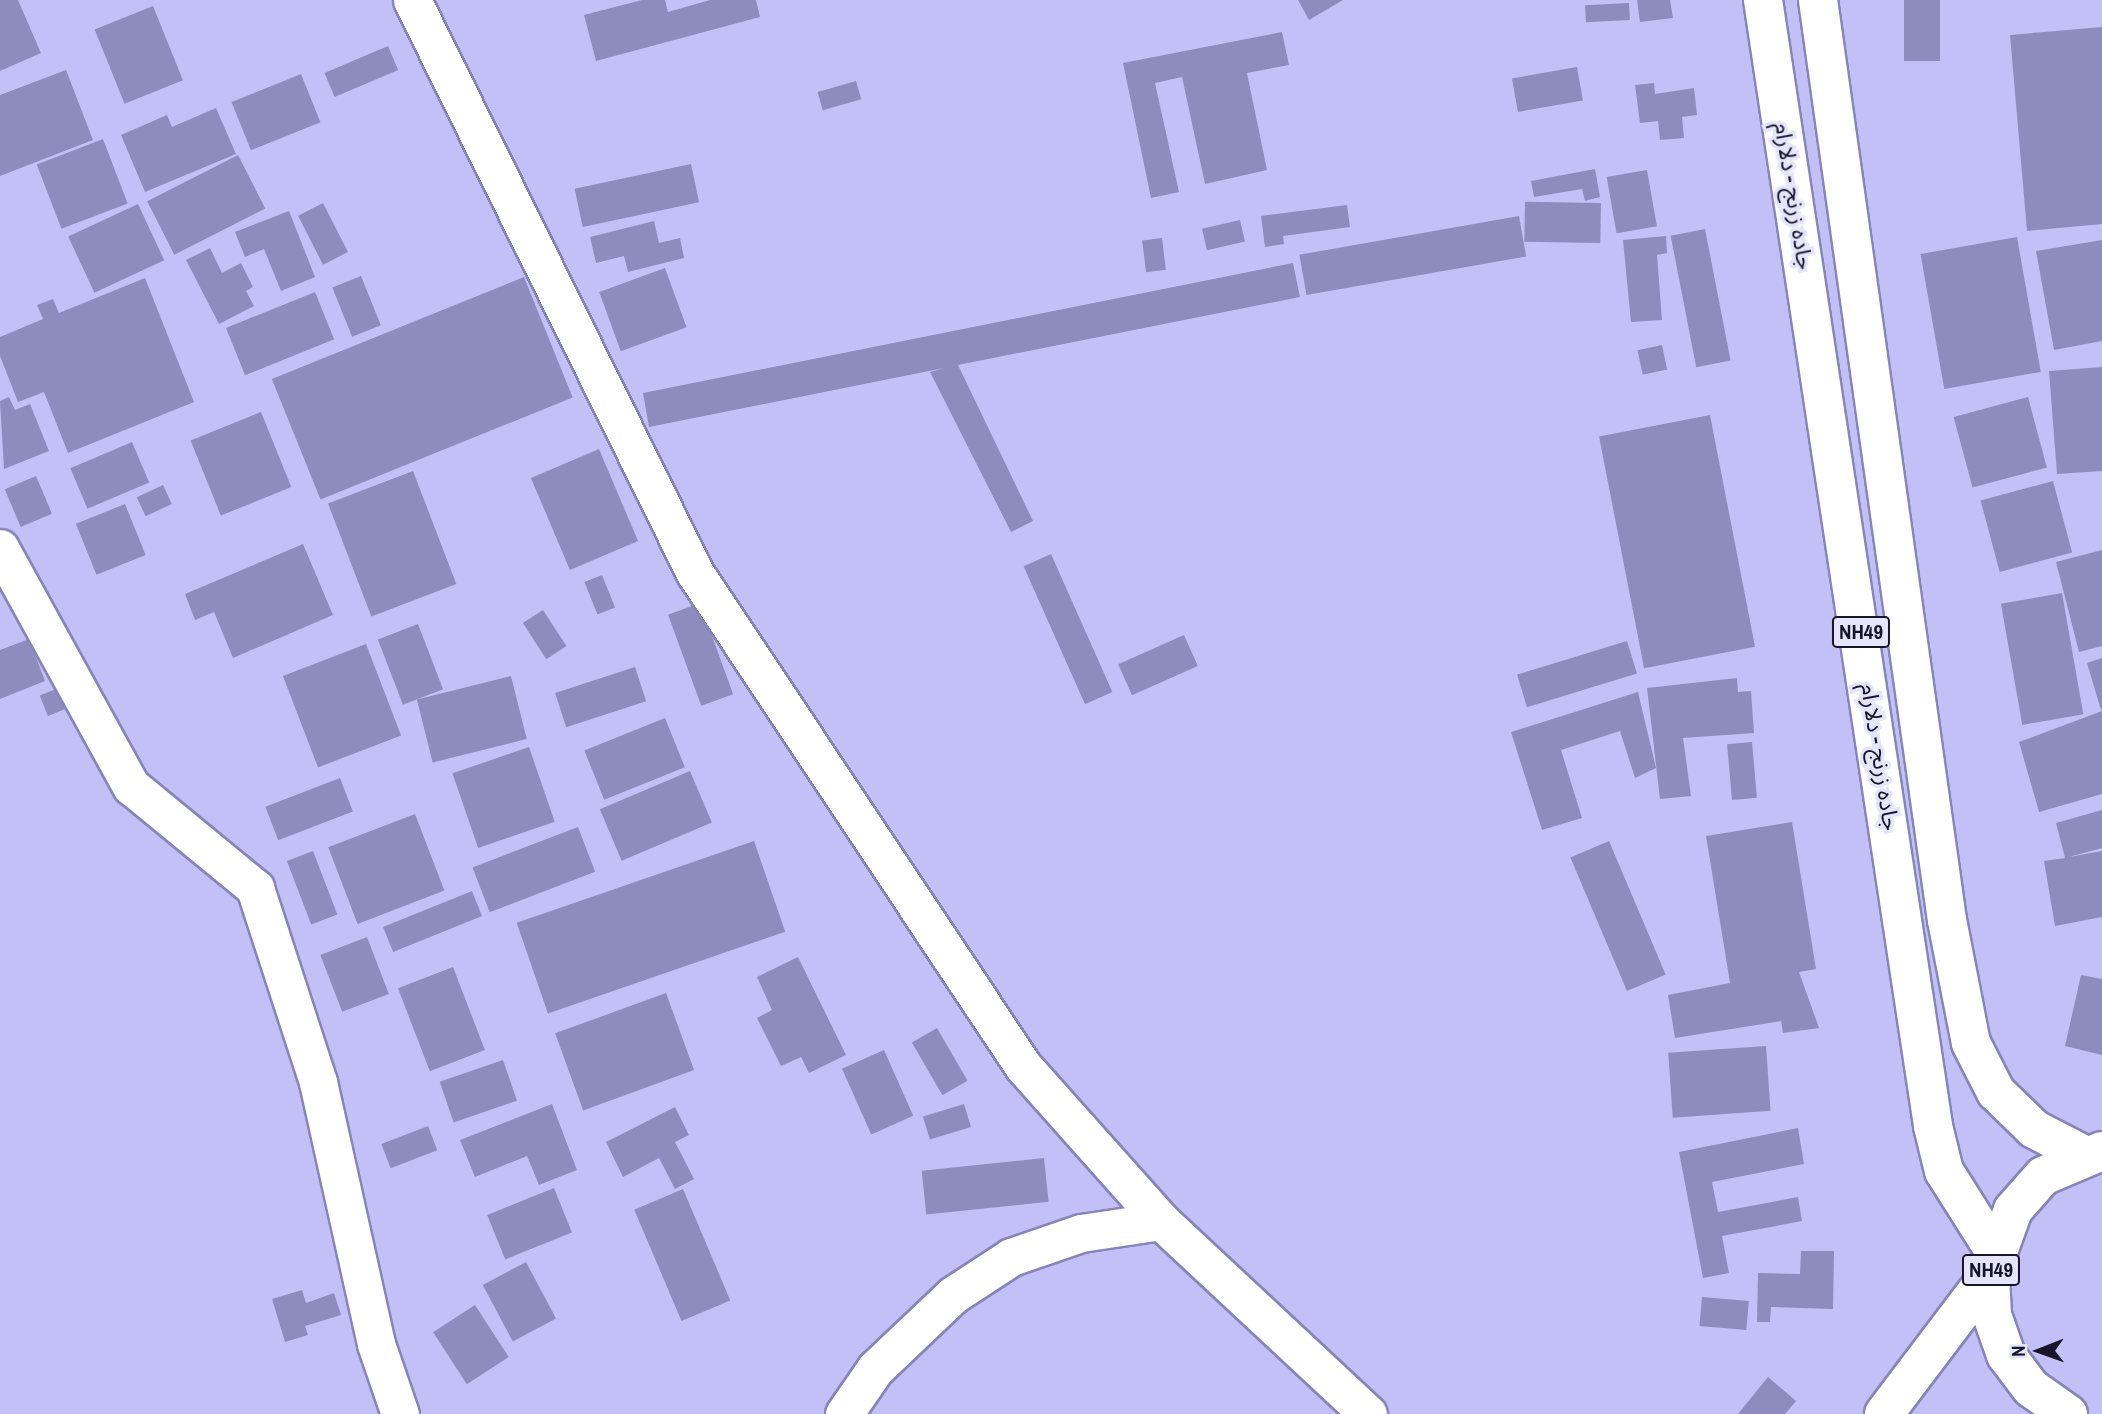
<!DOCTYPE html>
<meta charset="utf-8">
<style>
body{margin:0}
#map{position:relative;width:2102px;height:1414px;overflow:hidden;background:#c2c0f7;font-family:"Archivo Narrow","Noto Sans Arabic",sans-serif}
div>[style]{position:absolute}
.building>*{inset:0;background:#8e8cbf;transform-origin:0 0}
.roads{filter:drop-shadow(2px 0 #8784b8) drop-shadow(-2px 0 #8784b8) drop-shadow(0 2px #8784b8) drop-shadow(0 -2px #8784b8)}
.street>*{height:37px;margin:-18.5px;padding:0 18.5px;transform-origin:18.5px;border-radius:18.5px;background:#fff}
.highway>*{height:38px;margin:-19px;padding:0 19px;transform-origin:19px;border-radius:19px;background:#fff}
span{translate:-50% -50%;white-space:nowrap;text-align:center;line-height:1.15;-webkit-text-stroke:7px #e5e4fb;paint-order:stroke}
.shield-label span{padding:2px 5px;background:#e5e4fb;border:2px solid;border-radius:5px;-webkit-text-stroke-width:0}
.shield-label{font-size:21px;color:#171529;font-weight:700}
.street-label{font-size:23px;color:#171529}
.north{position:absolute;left:2004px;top:1316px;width:70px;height:70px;-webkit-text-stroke:5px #e5e4fb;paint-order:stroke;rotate:269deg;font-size:19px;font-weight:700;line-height:28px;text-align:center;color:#171529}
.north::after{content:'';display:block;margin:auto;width:24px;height:32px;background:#171529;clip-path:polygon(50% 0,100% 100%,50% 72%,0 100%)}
</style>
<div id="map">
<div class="building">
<div style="clip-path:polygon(0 0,18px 0,41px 53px,0 71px)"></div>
<div style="clip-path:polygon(642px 0,665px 0,668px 12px,710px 0,756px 0,760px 17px,596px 61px,584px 15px)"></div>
<div style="clip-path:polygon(1298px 0,1343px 0,1309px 20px)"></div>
<div style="clip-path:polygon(1637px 0,1670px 0,1673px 18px,1640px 22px)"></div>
<div style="left:1904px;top:0;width:36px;height:61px"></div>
<div style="left:1629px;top:3px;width:17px;height:44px;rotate:87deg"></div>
<div style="left:153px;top:6px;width:80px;height:63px;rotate:68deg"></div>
<div style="clip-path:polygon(2102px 27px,2102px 224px,2027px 231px,2010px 35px)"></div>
<div style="clip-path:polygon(1282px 32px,1289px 65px,1247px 73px,1267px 170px,1205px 184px,1182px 77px,1155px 83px,1179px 192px,1151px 198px,1123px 63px)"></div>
<div style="left:388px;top:46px;width:26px;height:69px;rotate:67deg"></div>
<div style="left:1577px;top:67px;width:34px;height:66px;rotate:80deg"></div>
<div style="clip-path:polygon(66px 70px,93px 140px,0 176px,0 95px)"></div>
<div style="left:301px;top:74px;width:52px;height:75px;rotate:68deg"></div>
<div style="left:856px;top:81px;width:19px;height:40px;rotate:74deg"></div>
<div style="clip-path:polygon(1654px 83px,1655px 94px,1694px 88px,1697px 115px,1682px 117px,1684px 138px,1660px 140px,1658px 121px,1640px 123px,1635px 85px)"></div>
<div style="clip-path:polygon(216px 108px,236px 154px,145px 192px,121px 135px,167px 115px,172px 127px)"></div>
<div style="left:103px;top:139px;width:69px;height:71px;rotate:69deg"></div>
<div style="left:238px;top:155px;width:60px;height:102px;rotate:63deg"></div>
<div style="left:691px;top:164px;width:39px;height:119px;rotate:78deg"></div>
<div style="clip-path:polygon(1595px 169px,1600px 197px,1585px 201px,1582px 189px,1534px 197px,1531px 181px)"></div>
<div style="left:1647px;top:170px;width:57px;height:41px;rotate:80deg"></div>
<div style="left:323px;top:203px;width:55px;height:28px;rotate:63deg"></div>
<div style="left:1601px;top:203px;width:40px;height:76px;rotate:91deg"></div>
<div style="left:138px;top:204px;width:62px;height:77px;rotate:65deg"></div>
<div style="clip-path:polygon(1347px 205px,1350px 227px,1283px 236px,1284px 244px,1265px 247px,1261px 216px)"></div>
<div style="clip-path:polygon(289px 211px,315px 277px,281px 291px,264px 249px,245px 257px,235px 232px)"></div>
<div style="left:1519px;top:216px;width:41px;height:223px;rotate:80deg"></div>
<div style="left:1240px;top:220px;width:22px;height:39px;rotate:77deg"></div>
<div style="clip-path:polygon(654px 221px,659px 243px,680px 238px,684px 258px,628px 272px,624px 256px,596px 263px,590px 237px)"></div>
<div style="left:1705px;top:229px;width:134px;height:35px;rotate:79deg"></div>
<div style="clip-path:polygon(1666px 236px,1667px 253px,1657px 255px,1662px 320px,1631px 322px,1623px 240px)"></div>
<div style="left:2017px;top:237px;width:137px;height:98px;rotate:80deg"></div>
<div style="left:1162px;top:238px;width:32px;height:20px;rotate:83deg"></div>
<div style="clip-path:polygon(2102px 240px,2102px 341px,2054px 350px,2036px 251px)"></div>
<div style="clip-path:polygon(210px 248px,222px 273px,241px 263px,253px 287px,246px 291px,254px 306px,219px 324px,186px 260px)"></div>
<div style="clip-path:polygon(1293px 263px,1300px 297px,958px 365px,1033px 521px,1011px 532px,930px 372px,944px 368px,649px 427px,643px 393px)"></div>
<div style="left:665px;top:268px;width:63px;height:70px;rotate:70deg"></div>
<div style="left:361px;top:276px;width:53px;height:31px;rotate:68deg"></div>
<div style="left:524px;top:277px;width:130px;height:272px;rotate:68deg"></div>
<div style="clip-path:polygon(145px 278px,194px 402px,68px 453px,44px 392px,18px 402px,0 356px,0 337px,43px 319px,37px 305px,53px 299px,59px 313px)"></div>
<div style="left:315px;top:292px;width:51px;height:96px;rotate:68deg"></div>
<div style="left:1662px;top:345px;width:25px;height:25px;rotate:78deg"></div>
<div style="clip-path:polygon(2102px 367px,2102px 471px,2057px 474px,2049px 371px)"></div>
<div style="clip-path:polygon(9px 397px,15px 410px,30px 404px,49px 451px,4px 469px,0 401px)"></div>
<div style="left:2028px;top:397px;width:73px;height:77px;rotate:75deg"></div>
<div style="left:261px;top:412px;width:81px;height:76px;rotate:68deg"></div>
<div style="left:1710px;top:415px;width:236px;height:113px;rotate:79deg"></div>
<div style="left:132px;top:442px;width:44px;height:67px;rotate:67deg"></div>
<div style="left:599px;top:449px;width:100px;height:74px;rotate:67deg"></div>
<div style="left:413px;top:471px;width:121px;height:91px;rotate:69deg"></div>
<div style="left:36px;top:476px;width:41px;height:34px;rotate:67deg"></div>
<div style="left:2053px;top:481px;width:74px;height:75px;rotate:75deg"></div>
<div style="left:163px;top:485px;width:21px;height:29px;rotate:65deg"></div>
<div style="left:125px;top:504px;width:55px;height:53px;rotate:68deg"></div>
<div style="clip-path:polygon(303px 544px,333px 615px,233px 658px,214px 612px,195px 620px,185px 594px)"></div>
<div style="clip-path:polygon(2102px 550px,2102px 646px,2079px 652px,2056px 562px)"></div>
<div style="left:1051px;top:554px;width:151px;height:30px;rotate:66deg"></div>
<div style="left:602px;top:575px;width:35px;height:19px;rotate:68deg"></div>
<div style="left:2062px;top:593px;width:123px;height:62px;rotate:80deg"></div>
<div style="left:700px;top:603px;width:97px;height:34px;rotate:70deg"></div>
<div style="left:543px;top:610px;width:43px;height:24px;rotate:57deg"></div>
<div style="left:418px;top:624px;width:70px;height:43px;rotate:69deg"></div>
<div style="left:1184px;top:635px;width:34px;height:72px;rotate:66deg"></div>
<div style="clip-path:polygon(29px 639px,45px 681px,0 699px,0 650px)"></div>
<div style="left:1627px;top:641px;width:34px;height:115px;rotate:73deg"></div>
<div style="left:366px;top:644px;width:98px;height:89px;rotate:69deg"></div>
<div style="clip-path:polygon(2102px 658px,2102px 709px,2101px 710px,2087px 663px)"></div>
<div style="left:635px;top:667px;width:36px;height:84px;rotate:72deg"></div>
<div style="left:511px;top:676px;width:65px;height:97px;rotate:76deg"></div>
<div style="clip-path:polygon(1737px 678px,1738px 692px,1751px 691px,1754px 733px,1683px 738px,1691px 796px,1660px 799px,1647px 688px)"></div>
<div style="left:61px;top:687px;width:22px;height:23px;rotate:68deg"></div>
<div style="clip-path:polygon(1638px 692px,1656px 768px,1635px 778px,1620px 731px,1561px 750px,1582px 818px,1542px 830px,1511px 732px)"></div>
<div style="clip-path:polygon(2102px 711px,2102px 794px,2039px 812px,2019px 742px)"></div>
<div style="left:665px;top:718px;width:53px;height:87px;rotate:68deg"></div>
<div style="left:1752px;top:742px;width:56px;height:25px;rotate:85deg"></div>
<div style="left:529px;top:747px;width:79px;height:81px;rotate:71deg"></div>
<div style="left:690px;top:771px;width:56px;height:98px;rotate:67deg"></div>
<div style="left:340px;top:778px;width:36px;height:80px;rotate:69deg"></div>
<div style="clip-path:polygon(2102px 810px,2102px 848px,2069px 857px,2102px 851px,2102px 917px,2055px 926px,2044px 861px,2065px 858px,2056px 823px)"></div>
<div style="left:415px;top:814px;width:82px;height:93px;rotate:69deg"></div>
<div style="clip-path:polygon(1792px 822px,1816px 969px,1799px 972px,1819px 1028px,1783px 1033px,1781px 1021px,1675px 1038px,1668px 995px,1730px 983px,1706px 836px)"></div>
<div style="left:578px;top:827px;width:48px;height:113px;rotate:69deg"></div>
<div style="left:754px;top:841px;width:96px;height:251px;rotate:71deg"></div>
<div style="left:1609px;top:841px;width:145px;height:42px;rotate:67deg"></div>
<div style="left:313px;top:851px;width:68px;height:28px;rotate:69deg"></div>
<div style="left:472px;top:891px;width:27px;height:96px;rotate:68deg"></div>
<div style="left:367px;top:937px;width:61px;height:50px;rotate:69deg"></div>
<div style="clip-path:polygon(798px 957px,846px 1055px,809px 1073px,801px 1057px,781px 1066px,757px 1018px,772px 1010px,757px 977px)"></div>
<div style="left:453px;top:967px;width:89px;height:59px;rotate:69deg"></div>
<div style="clip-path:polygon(2081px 975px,2102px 979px,2102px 1055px,2065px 1046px)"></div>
<div style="left:666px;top:993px;width:82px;height:118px;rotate:70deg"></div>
<div style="left:937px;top:1028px;width:61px;height:29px;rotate:60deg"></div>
<div style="left:1766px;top:1046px;width:65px;height:98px;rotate:86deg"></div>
<div style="left:884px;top:1050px;width:72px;height:46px;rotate:66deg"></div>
<div style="left:503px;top:1060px;width:43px;height:67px;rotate:71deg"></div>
<div style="clip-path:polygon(552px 1104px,577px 1170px,539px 1185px,527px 1156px,475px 1177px,460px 1140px)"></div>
<div style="left:964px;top:1104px;width:24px;height:43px;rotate:73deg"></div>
<div style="clip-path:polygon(675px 1107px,689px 1135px,675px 1142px,694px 1179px,675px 1189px,659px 1158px,623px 1177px,606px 1142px)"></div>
<div style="left:428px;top:1126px;width:26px;height:50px;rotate:69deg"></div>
<div style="clip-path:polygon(1798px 1128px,1804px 1164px,1712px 1182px,1718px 1212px,1798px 1197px,1802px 1221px,1722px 1236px,1729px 1273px,1703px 1278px,1679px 1152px)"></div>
<div style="left:1044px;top:1158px;width:44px;height:123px;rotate:84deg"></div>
<div style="left:554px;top:1188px;width:48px;height:72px;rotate:68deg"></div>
<div style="left:683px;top:1189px;width:121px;height:53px;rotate:67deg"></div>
<div style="clip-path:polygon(1801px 1251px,1834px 1251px,1833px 1309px,1771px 1307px,1770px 1322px,1757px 1322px,1758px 1273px,1800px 1274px)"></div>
<div style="left:526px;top:1262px;width:64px;height:49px;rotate:62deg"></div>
<div style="clip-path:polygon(302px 1290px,306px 1303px,334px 1293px,341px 1315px,305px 1326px,308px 1335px,285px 1342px,272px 1299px)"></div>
<div style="left:1702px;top:1297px;width:47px;height:29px;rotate:5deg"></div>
<div style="left:475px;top:1305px;width:62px;height:50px;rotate:57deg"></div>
<div style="clip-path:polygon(1768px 1377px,1796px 1401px,1785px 1414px,1738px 1414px)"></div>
</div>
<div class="roads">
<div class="street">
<div style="left:412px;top:0;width:639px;rotate:63.72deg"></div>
<div style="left:695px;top:573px;width:592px;rotate:56.36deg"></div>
<div style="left:1023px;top:1066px;width:208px;rotate:48.3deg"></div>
<div style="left:1161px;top:1221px;width:283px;rotate:43deg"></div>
<div style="left:0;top:548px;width:272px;rotate:61.2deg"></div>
<div style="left:131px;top:786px;width:161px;rotate:39.4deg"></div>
<div style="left:255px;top:888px;width:204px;rotate:72deg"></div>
<div style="left:318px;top:1082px;width:268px;rotate:77.5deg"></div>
<div style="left:376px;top:1344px;width:74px;rotate:71.1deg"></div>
<div style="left:844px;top:1414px;width:55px;rotate:-55.4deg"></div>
<div style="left:875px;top:1369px;width:108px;rotate:-43.5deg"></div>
<div style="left:953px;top:1295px;width:69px;rotate:-33.2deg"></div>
<div style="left:1011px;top:1257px;width:74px;rotate:-18.9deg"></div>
<div style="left:1081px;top:1233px;width:81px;rotate:-8.5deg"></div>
</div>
<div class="highway">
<div style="left:1763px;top:0;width:1139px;rotate:81.41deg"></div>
<div style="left:1933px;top:1126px;width:46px;rotate:76.3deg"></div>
<div style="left:1944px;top:1171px;width:93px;rotate:57.7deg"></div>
<div style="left:1818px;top:0;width:929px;rotate:82.02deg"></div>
<div style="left:1947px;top:920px;width:125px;rotate:79deg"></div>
<div style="left:1971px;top:1043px;width:55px;rotate:63deg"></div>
<div style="left:1996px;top:1092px;width:53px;rotate:44.2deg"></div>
<div style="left:2034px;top:1129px;width:54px;rotate:27.5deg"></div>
<div style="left:1884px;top:1414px;width:176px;rotate:-52.9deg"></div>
<div style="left:2068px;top:1414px;width:45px;rotate:-144.9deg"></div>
<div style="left:2031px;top:1388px;width:41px;rotate:-127.1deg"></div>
<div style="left:2006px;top:1355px;width:42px;rotate:-109.3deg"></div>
<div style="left:1992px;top:1315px;width:41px;rotate:-92.8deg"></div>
<div style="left:1990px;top:1274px;width:68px;rotate:-70.2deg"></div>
<div style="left:2013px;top:1210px;width:45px;rotate:-48.6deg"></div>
<div style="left:2043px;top:1176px;width:64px;rotate:-23deg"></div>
</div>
</div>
<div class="shield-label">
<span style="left:1861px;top:632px">NH49</span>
<span style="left:1991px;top:1270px">NH49</span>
</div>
<div class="street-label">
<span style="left:1794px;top:196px;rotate:81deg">جاده زرنج - دلارام</span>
<span style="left:1880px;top:757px;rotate:81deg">جاده زرنج - دلارام</span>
</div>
<div class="north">N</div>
</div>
